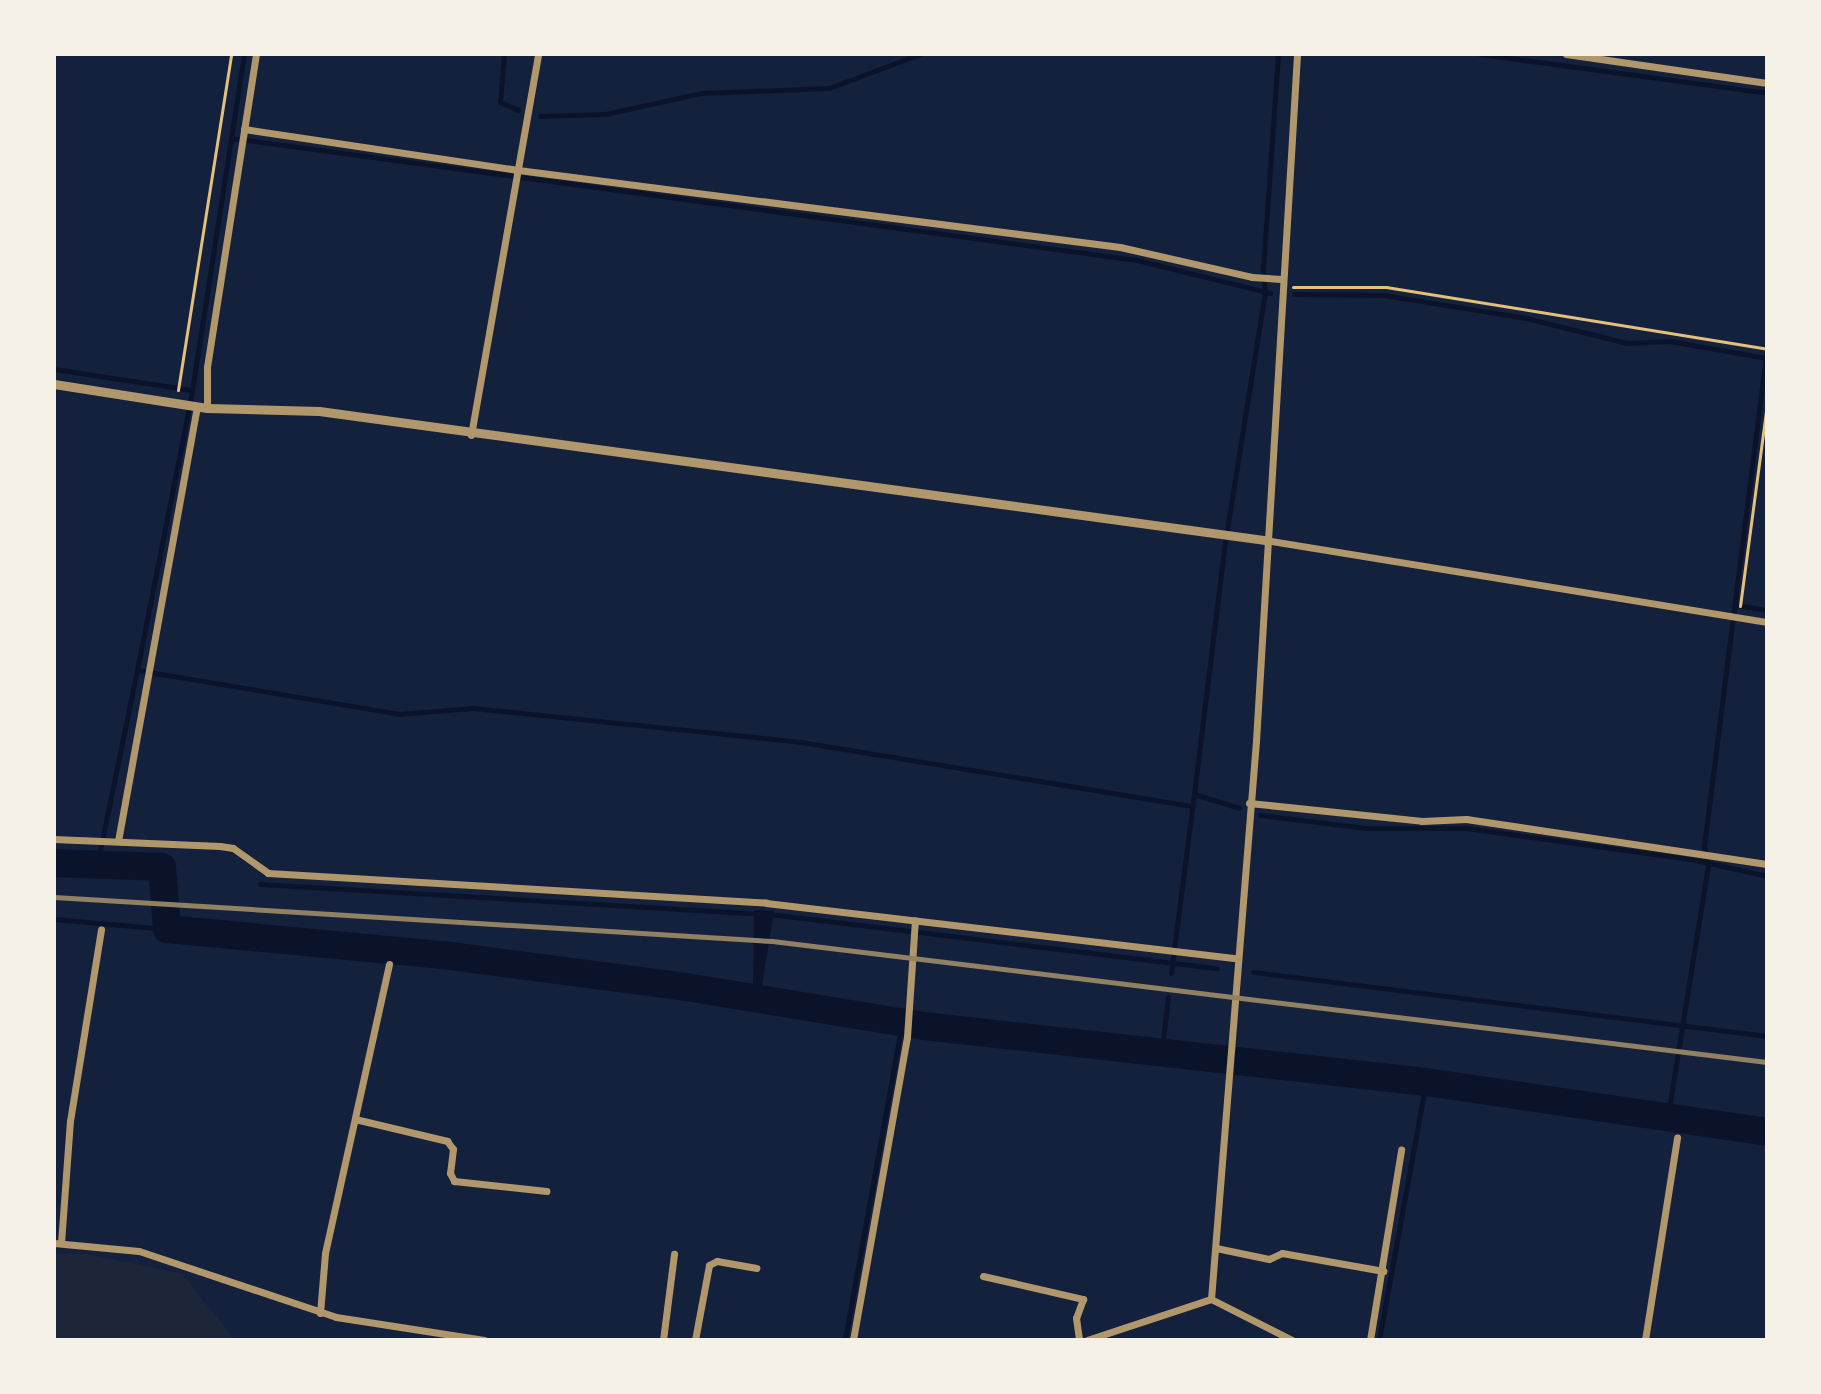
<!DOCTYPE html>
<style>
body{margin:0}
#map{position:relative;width:1821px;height:1394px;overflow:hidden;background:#14213d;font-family:Lora,serif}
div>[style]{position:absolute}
.green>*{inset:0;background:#1d2539}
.water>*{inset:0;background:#0b132b}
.stream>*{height:5px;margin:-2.5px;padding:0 2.5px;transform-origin:2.5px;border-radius:2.5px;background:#0b132b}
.river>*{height:28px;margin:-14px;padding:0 14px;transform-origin:14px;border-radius:14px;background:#0b132b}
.path>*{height:3px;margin:-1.5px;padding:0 1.5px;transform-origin:1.5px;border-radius:1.5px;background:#e5c07b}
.minor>*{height:7px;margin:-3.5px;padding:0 3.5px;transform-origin:3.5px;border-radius:3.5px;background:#b1986c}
.tertiary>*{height:9px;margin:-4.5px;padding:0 4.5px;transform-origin:4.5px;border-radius:4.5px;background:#b1986c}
.rail>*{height:5px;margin:-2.5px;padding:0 2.5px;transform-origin:2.5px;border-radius:2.5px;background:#918062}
span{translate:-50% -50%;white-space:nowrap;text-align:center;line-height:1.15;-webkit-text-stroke:8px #f6f1e7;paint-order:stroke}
.frame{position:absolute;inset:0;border:56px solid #f6f1e7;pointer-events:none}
</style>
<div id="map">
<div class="green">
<div style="clip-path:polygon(54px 1254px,87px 1254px,182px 1274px,235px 1340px,54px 1340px)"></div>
</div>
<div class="water">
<div style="clip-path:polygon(754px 910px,774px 911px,762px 986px,753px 985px)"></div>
</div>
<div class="stream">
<div style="left:504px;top:54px;width:48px;rotate:94.8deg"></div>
<div style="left:500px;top:102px;width:20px;rotate:24deg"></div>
<div style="left:1480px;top:54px;width:290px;rotate:7.7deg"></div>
<div style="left:540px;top:116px;width:65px;rotate:-1.8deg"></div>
<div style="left:605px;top:114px;width:98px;rotate:-12.3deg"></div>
<div style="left:701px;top:93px;width:128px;rotate:-2.2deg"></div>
<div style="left:829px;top:88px;width:97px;rotate:-20.5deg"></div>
<div style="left:231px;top:138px;width:914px;rotate:7.67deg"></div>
<div style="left:1137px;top:260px;width:137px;rotate:13.9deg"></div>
<div style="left:1294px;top:294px;width:90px;rotate:0.6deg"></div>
<div style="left:1384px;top:295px;width:144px;rotate:9.2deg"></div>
<div style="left:1526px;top:318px;width:104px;rotate:13.9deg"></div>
<div style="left:1627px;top:343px;width:43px;rotate:-2.7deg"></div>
<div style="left:1670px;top:341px;width:97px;rotate:10deg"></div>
<div style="left:54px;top:369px;width:139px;rotate:8.7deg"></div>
<div style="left:1736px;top:605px;width:31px;rotate:9deg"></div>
<div style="left:137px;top:670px;width:278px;rotate:-78.8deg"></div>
<div style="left:191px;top:397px;width:347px;rotate:-81.2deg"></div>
<div style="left:1194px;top:794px;width:248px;rotate:-83deg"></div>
<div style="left:1224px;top:548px;width:258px;rotate:-80.9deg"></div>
<div style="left:1265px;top:293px;width:24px;rotate:-95deg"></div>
<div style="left:1263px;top:269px;width:216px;rotate:-86deg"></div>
<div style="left:1260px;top:815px;width:107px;rotate:7deg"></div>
<div style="left:1366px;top:828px;width:100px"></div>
<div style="left:1466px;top:828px;width:232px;rotate:7.9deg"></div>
<div style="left:1696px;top:860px;width:73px;rotate:12.7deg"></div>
<div style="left:97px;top:865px;width:199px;rotate:-78.4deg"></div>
<div style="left:137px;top:670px;width:266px;rotate:9.5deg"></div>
<div style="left:399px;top:714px;width:74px;rotate:-4.6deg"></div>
<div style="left:473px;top:708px;width:330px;rotate:5.9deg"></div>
<div style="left:801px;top:742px;width:397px;rotate:9.3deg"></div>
<div style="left:260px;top:884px;width:500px;rotate:3.4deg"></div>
<div style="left:769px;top:914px;width:451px;rotate:6.9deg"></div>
<div style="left:54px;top:919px;width:113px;rotate:5.1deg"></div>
<div style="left:1253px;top:972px;width:518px;rotate:7.1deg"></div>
<div style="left:1171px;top:973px;width:180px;rotate:-82.7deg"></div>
<div style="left:1194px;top:794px;width:47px;rotate:17.3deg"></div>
<div style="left:756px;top:999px;width:20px;rotate:-84deg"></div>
<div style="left:1162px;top:1049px;width:52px;rotate:-83.4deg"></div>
<div style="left:1667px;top:1121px;width:259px;rotate:-80.9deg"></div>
<div style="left:1708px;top:865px;width:19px;rotate:-102deg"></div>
<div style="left:1704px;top:846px;width:500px;rotate:-82.8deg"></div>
<div style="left:845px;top:1339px;width:321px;rotate:-79.8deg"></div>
<div style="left:1379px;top:1340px;width:262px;rotate:-79.7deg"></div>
</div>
<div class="river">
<div style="left:54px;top:863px;width:108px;rotate:2.1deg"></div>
<div style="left:162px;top:867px;width:62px;rotate:85.4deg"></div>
<div style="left:167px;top:929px;width:277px;rotate:5.4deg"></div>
<div style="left:443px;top:955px;width:245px;rotate:7.5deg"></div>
<div style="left:686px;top:987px;width:241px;rotate:9.3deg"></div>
<div style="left:924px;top:1026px;width:505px;rotate:6.37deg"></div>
<div style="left:1426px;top:1082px;width:345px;rotate:8.3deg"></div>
</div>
<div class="path">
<div style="left:1293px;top:287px;width:93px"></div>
<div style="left:1386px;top:287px;width:386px;rotate:9.2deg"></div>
<div style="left:178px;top:390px;width:340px;rotate:-81deg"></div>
<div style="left:1740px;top:606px;width:205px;rotate:-82.4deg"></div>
</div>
<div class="minor">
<div style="left:1566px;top:54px;width:203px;rotate:8.2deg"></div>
<div style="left:244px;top:129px;width:277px;rotate:8.5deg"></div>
<div style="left:518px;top:170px;width:607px;rotate:7.29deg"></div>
<div style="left:1120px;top:247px;width:135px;rotate:12.8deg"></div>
<div style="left:1252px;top:277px;width:29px;rotate:4deg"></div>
<div style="left:207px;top:408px;width:41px;rotate:-90deg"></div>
<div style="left:207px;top:367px;width:317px;rotate:-81.1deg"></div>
<div style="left:471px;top:435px;width:387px;rotate:-80deg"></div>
<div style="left:1265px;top:540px;width:509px;rotate:9.28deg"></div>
<div style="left:1249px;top:803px;width:174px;rotate:5.9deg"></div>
<div style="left:1422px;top:821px;width:44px;rotate:-2.6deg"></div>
<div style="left:1466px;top:819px;width:304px;rotate:8.5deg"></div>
<div style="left:54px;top:839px;width:166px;rotate:2.4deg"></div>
<div style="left:220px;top:846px;width:13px;rotate:9deg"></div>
<div style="left:233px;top:848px;width:43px;rotate:35.5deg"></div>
<div style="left:268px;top:873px;width:499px;rotate:3.4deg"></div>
<div style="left:766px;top:903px;width:473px;rotate:6.7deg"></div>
<div style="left:118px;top:841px;width:441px;rotate:-79.7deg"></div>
<div style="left:355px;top:1119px;width:95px;rotate:13.4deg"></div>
<div style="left:447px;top:1141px;width:10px;rotate:53deg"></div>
<div style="left:453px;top:1149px;width:24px;rotate:97deg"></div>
<div style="left:450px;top:1173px;width:9px;rotate:63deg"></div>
<div style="left:454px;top:1181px;width:93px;rotate:6.2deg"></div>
<div style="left:54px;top:1243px;width:85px;rotate:5.4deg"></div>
<div style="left:139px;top:1251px;width:208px;rotate:18.5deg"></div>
<div style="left:336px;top:1317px;width:150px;rotate:8.8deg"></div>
<div style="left:61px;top:1243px;width:122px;rotate:-85.8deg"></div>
<div style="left:70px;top:1121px;width:194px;rotate:-80.8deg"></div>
<div style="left:1216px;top:1248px;width:54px;rotate:11.7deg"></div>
<div style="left:1269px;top:1259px;width:14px;rotate:-25deg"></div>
<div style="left:1282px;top:1253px;width:103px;rotate:10.1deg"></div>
<div style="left:983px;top:1276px;width:103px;rotate:13deg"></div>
<div style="left:1083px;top:1299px;width:20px;rotate:110deg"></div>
<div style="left:1076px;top:1318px;width:22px;rotate:82deg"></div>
<div style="left:1211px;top:1299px;width:560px;rotate:-85.39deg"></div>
<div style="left:1256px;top:741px;width:688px;rotate:-86.58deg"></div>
<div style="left:320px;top:1313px;width:60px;rotate:-85.2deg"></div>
<div style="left:325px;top:1253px;width:296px;rotate:-77.5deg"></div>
<div style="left:663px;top:1340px;width:87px;rotate:-82.7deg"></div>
<div style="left:695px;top:1340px;width:76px;rotate:-79.4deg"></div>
<div style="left:709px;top:1265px;width:9px;rotate:-27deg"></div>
<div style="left:717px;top:1261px;width:40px;rotate:10deg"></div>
<div style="left:853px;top:1340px;width:308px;rotate:-79.9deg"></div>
<div style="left:907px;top:1037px;width:117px;rotate:-86.1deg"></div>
<div style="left:1087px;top:1340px;width:131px;rotate:-18.3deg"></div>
<div style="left:1211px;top:1299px;width:91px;rotate:26.8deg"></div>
<div style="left:1370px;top:1340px;width:193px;rotate:-80.7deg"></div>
<div style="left:1645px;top:1340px;width:205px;rotate:-81deg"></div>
</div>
<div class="tertiary">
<div style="left:54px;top:384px;width:155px;rotate:8.9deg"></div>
<div style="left:207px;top:408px;width:112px;rotate:1.5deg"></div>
<div style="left:319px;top:411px;width:955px;rotate:7.77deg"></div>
</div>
<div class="rail">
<div style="left:54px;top:897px;width:719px;rotate:3.51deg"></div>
<div style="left:772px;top:941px;width:1002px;rotate:6.93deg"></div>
</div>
<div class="frame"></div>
</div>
